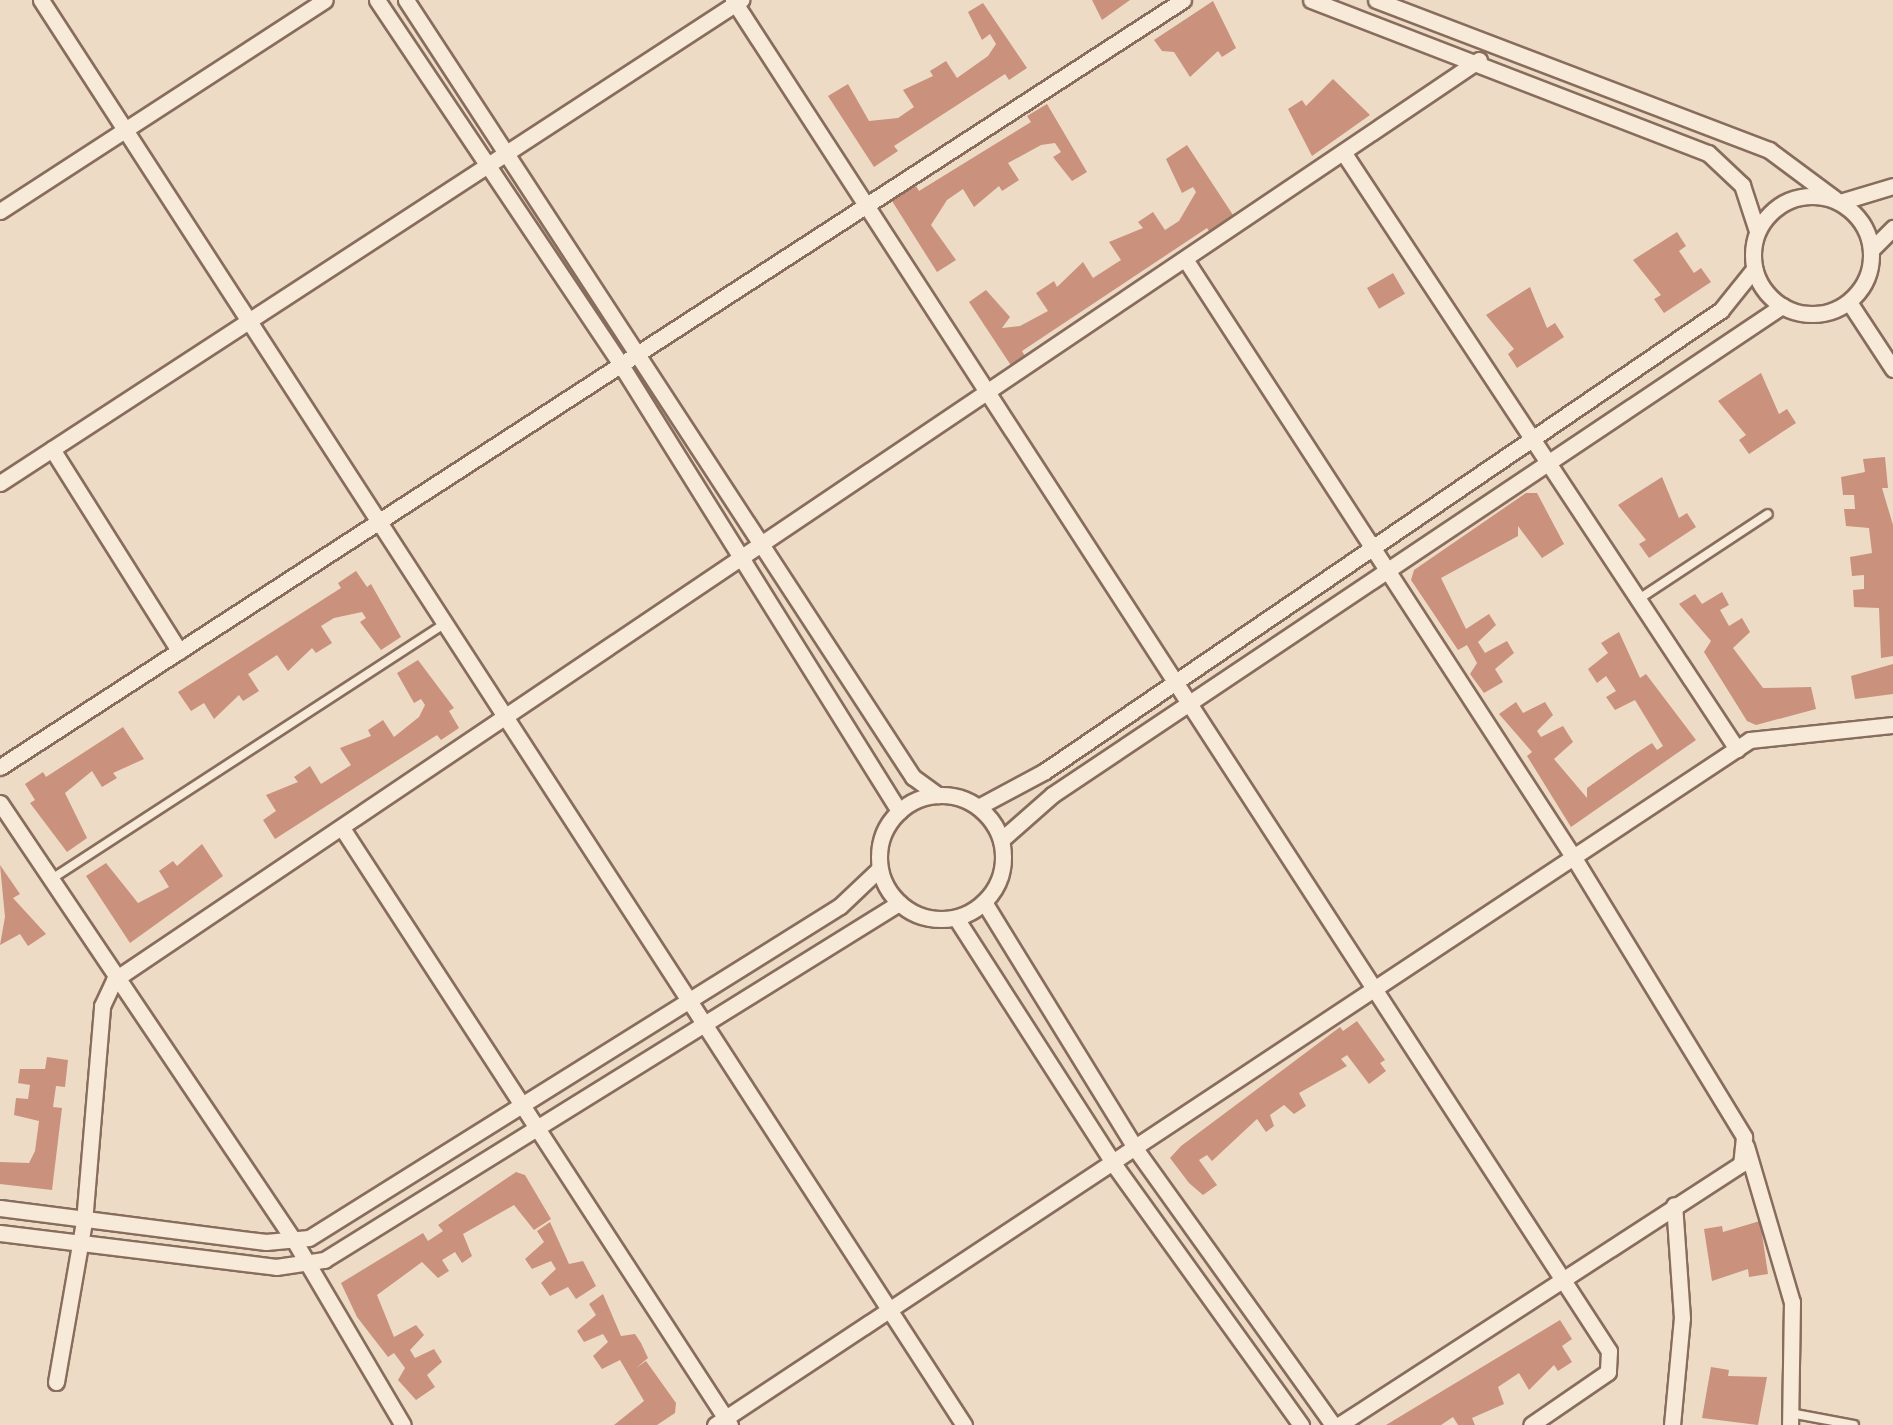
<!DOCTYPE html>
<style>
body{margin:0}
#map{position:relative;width:1893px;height:1425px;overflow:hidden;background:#eddbc6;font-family:Bitter,serif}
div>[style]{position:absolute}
.building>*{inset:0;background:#ca917d;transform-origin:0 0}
.roads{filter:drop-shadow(2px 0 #886d5c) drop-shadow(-2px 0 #886d5c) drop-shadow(0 2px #886d5c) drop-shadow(0 -2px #886d5c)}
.lane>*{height:8px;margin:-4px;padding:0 4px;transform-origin:4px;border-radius:4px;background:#f8ead9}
.street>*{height:15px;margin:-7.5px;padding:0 7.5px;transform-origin:7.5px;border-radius:7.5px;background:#f8ead9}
.street>.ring{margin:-7.5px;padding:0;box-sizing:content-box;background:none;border:15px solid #f8ead9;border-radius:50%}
span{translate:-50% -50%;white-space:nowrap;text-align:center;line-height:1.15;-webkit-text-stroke:9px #f5e7d5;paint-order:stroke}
</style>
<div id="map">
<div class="building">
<div style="clip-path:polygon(1092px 0,1130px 0,1102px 20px)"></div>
<div style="clip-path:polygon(1213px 1px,1236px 48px,1222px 57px,1218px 51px,1190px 77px,1174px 52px,1162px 51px,1154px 40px)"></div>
<div style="clip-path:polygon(983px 3px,1027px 68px,1009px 80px,1005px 74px,894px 146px,898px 151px,874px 167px,828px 96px,848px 84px,869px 121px,898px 118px,914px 107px,903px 90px,933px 76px,930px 71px,946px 61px,957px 78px,988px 56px,996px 44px,990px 34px,982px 40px,968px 12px)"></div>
<div style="clip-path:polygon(1333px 79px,1370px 115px,1312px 156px,1288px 109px,1302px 100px,1306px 106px)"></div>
<div style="clip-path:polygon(1047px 104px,1087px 172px,1072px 181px,1053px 157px,1061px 152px,1055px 143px,1041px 145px,1008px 163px,1019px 180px,1002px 191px,999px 186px,974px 207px,963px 189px,947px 200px,931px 225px,956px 260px,937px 272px,892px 201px,916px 186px,919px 191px,1031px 122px,1027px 116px)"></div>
<div style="clip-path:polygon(1187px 145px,1235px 218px,1211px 234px,1207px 228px,1022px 351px,1026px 358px,1012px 367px,969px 302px,986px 290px,1010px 317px,1002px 328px,1020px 326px,1048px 311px,1036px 293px,1054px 281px,1057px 287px,1083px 262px,1093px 278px,1121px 260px,1109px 242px,1143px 228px,1138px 222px,1153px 212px,1165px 230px,1179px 221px,1196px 192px,1193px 187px,1182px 193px,1166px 159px)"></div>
<div style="clip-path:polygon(1677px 232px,1686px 246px,1679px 251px,1694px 273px,1701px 268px,1711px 282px,1664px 313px,1654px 299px,1661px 295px,1633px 260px)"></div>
<div style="left:1393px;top:273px;width:24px;height:30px;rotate:60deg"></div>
<div style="clip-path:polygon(1530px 287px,1547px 328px,1555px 323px,1564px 337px,1517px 368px,1508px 354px,1514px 349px,1486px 315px)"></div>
<div style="clip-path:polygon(1761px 373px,1779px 414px,1787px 409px,1796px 423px,1749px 454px,1739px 440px,1746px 435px,1718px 401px)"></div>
<div style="clip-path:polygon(1885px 457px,1888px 488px,1882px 488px,1893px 525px,1893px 656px,1881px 658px,1879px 608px,1854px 607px,1853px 590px,1864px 589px,1864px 575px,1852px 576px,1850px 557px,1872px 553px,1869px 528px,1846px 526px,1844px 509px,1855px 509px,1854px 495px,1843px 495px,1841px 477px,1865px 472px,1863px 459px)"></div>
<div style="clip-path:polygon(1662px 477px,1679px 518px,1687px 513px,1696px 527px,1649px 558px,1639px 544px,1646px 540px,1618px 505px)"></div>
<div style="clip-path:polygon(1526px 493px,1537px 493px,1564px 544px,1542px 558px,1518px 526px,1518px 536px,1441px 578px,1466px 629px,1489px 614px,1496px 625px,1478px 642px,1485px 653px,1507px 641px,1514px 653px,1495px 669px,1503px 682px,1484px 693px,1470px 674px,1477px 663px,1467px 645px,1458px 650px,1411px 580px,1414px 570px)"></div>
<div style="clip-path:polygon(356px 571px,367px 587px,371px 584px,401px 637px,381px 650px,360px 622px,366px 618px,362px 612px,334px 618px,321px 626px,332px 643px,316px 653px,312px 648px,288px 671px,277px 655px,248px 674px,259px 691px,243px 701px,239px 695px,214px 719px,204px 703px,191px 711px,178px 692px,341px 588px,338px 583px)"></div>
<div style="clip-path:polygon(1722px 592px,1729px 605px,1720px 610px,1729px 626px,1742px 618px,1750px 632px,1733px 648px,1763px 688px,1811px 687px,1816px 709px,1756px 725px,1747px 721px,1704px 652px,1711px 641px,1679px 604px,1695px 594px,1702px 604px)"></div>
<div style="clip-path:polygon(1619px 632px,1640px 678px,1646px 674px,1696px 740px,1571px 827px,1527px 756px,1532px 752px,1499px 714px,1516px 702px,1523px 713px,1545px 702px,1553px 715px,1537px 731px,1541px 737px,1563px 726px,1573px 742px,1554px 759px,1587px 798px,1587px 788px,1635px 754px,1652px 743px,1657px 750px,1663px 746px,1635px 700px,1615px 710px,1606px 697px,1616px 691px,1606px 676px,1597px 683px,1588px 669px,1608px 653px,1601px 643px)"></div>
<div style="clip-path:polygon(418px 660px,454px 708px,449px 711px,459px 728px,441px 740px,437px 735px,275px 839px,263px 820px,276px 811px,266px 795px,298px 782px,294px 777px,310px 766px,321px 784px,351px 765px,340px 748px,371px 736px,368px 730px,383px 720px,394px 737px,419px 717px,425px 705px,421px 699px,414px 703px,397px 673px)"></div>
<div style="clip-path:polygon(1893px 664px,1893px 694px,1855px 699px,1851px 676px)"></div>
<div style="clip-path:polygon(123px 727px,144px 759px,113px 773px,117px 778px,102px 787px,92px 771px,65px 793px,87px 838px,67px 852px,30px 803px,35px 800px,25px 784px,43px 772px,46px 777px)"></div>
<div style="clip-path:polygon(202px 844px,223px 876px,130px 943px,86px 876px,106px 863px,138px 903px,169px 887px,159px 871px,173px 861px,177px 866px)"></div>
<div style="clip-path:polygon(0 865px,20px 894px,13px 898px,46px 934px,28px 946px,20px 934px,0 945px,5px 917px)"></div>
<div style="clip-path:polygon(1357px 1021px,1385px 1060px,1380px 1063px,1386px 1071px,1369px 1084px,1347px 1055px,1341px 1059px,1347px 1066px,1299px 1093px,1306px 1106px,1294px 1114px,1284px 1105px,1270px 1115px,1274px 1126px,1266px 1132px,1257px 1119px,1212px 1161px,1207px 1155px,1199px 1160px,1217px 1185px,1203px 1195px,1189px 1183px,1170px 1158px,1181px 1146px,1340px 1027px,1343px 1031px)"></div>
<div style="clip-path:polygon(47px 1057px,68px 1060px,65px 1087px,56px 1086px,53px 1107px,62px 1108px,52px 1190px,0 1184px,0 1162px,29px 1163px,35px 1151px,39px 1121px,14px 1115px,16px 1098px,28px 1099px,30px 1085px,18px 1083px,20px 1069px,45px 1069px)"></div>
<div style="clip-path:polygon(516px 1172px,525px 1175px,551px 1219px,534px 1230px,514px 1205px,463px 1234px,472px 1256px,462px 1263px,455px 1252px,442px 1260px,449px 1271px,438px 1278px,422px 1262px,377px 1295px,394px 1337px,416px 1325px,424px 1335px,410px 1350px,415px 1358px,434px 1349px,442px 1362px,427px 1375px,435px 1387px,416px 1400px,398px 1380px,405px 1368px,394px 1353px,388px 1357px,357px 1317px,341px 1283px,423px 1233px,428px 1241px,443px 1231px,438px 1225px)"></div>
<div style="clip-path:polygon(1760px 1221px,1768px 1274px,1749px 1277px,1748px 1269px,1712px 1281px,1704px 1229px,1722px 1226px,1723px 1232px)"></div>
<div style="clip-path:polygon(550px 1222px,569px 1264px,583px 1261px,596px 1286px,576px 1299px,568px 1287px,550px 1296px,541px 1283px,556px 1269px,551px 1261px,532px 1269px,525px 1259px,544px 1242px,537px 1231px)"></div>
<div style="clip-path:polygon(603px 1294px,621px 1336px,635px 1334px,641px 1343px,648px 1358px,636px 1368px,646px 1361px,676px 1403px,675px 1413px,657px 1425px,614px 1425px,644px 1401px,620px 1360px,602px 1369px,593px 1356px,608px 1342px,603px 1334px,584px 1342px,577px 1331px,596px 1315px,589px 1304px)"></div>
<div style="clip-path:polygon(1560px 1320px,1572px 1339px,1562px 1346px,1572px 1362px,1558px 1371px,1554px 1365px,1529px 1390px,1519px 1373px,1498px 1387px,1504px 1404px,1472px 1418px,1475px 1425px,1458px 1425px,1453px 1417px,1441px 1425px,1386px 1425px)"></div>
<div style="clip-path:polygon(1711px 1367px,1729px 1370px,1728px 1376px,1767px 1377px,1758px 1425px,1702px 1418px)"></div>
</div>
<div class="roads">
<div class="lane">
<div style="left:1639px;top:599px;width:154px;rotate:-33.4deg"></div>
<div style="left:50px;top:880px;width:470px;rotate:-33deg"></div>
<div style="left:1790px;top:1413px;width:65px;rotate:10.6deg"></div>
</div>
<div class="street">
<div style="left:41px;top:0;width:1698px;rotate:57.07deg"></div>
<div style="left:377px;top:0;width:439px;rotate:56.2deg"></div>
<div style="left:621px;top:365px;width:526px;rotate:58.06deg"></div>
<div style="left:406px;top:0;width:928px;rotate:56.88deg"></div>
<div style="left:913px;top:777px;width:31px;rotate:36deg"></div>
<div style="left:733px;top:0;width:1610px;rotate:57.04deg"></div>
<div style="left:1609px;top:1351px;width:21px;rotate:93deg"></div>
<div style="left:1608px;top:1372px;width:93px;rotate:145.5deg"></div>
<div style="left:1311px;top:0;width:425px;rotate:21.1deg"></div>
<div style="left:1708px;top:153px;width:47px;rotate:43.3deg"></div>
<div style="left:1742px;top:185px;width:48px;rotate:71.9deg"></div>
<div style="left:1376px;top:0;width:421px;rotate:20.9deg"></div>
<div style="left:1769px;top:150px;width:82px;rotate:36.6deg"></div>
<div style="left:1345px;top:155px;width:712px;rotate:56.58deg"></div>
<div class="ring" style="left:1753px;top:196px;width:103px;height:103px"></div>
<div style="left:1840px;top:202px;width:55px;rotate:-16.8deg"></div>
<div style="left:0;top:211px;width:387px;rotate:-33deg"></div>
<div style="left:1872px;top:249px;width:30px;rotate:-45deg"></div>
<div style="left:1187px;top:262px;width:711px;rotate:57deg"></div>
<div style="left:1574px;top:858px;width:327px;rotate:58.6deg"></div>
<div style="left:1744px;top:1137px;width:27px;rotate:96deg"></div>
<div style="left:1741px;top:1164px;width:479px;rotate:147deg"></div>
<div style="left:1849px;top:302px;width:80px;rotate:56.7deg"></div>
<div style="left:52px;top:449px;width:239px;rotate:57.8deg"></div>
<div style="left:0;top:483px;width:885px;rotate:-33.1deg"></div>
<div style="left:0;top:767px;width:1410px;rotate:-32.96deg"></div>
<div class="ring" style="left:879px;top:795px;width:109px;height:109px"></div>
<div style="left:0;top:803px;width:529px;rotate:56.1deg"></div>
<div style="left:295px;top:1242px;width:212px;rotate:59.5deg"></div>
<div style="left:978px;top:807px;width:76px;rotate:-28.2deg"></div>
<div style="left:1045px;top:771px;width:818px;rotate:-34.29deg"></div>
<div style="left:1721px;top:310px;width:53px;rotate:-51.2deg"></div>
<div style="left:342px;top:828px;width:712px;rotate:56.98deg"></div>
<div style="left:1001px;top:840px;width:68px;rotate:-41.4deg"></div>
<div style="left:1052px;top:795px;width:879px;rotate:-33.82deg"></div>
<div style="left:984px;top:902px;width:292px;rotate:58.4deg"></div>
<div style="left:1137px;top:1151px;width:337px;rotate:54.4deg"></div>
<div style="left:956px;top:918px;width:295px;rotate:57.3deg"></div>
<div style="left:1115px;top:1166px;width:319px;rotate:54.3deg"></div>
<div style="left:1746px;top:1146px;width:163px;rotate:73.6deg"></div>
<div style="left:1792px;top:1302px;width:123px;rotate:90.9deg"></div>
<div style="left:0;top:1208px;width:268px;rotate:7.3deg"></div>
<div style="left:266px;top:1242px;width:43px;rotate:-5.3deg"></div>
<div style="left:309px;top:1238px;width:626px;rotate:-32.02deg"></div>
<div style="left:840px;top:906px;width:54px;rotate:-43.5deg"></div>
<div style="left:0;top:1233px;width:278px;rotate:7deg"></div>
<div style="left:276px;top:1267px;width:49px;rotate:-8.3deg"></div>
<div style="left:324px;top:1260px;width:677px;rotate:-31.83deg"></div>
<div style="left:56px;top:1382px;width:162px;rotate:-80.1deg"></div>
<div style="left:84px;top:1222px;width:217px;rotate:-85.2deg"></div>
<div style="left:102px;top:1006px;width:29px;rotate:-65deg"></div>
<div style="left:114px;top:980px;width:1646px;rotate:-33.98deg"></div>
<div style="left:715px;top:1425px;width:1241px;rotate:-33.5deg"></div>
<div style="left:1750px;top:740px;width:144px;rotate:-6deg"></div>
<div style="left:1672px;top:1425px;width:107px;rotate:-84.7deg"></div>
<div style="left:1682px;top:1318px;width:113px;rotate:-94deg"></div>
</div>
</div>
</div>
